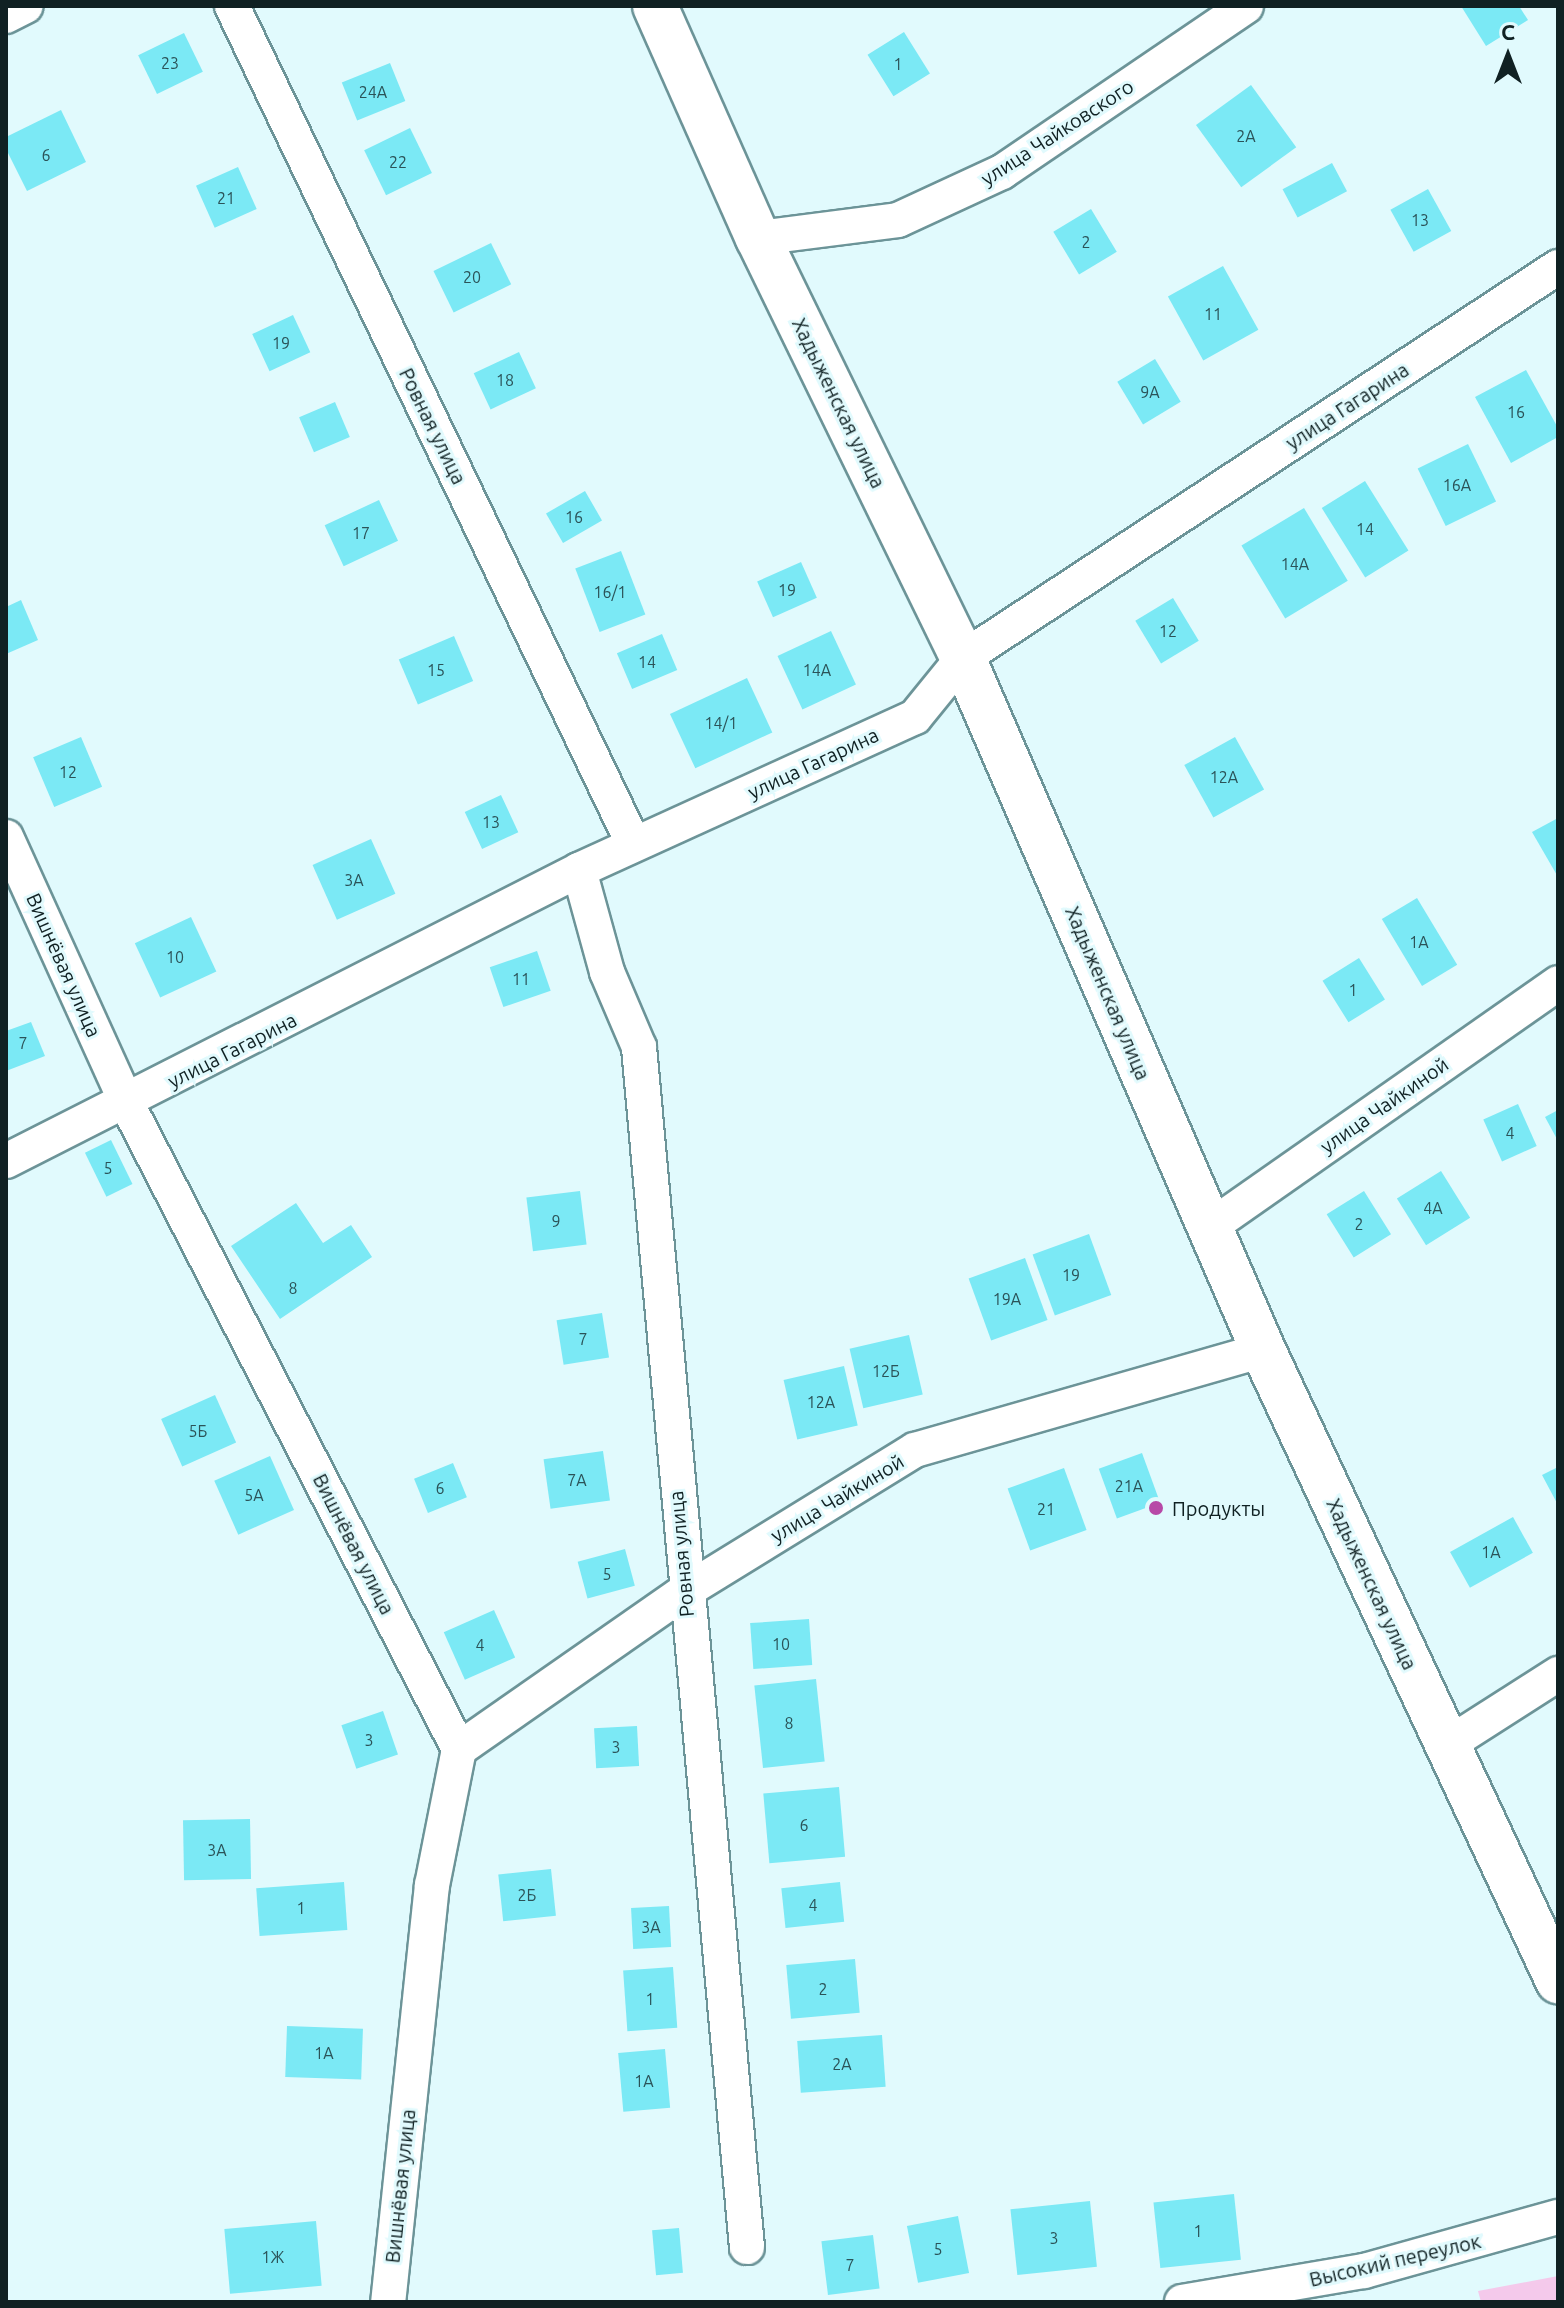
<!DOCTYPE html>
<meta charset="utf-8">
<style>
body{margin:0}
#map{position:relative;width:1564px;height:2308px;overflow:hidden;background:#e1fafd;font-family:Ubuntu,sans-serif}
div>[style]{position:absolute}
.green>*{inset:0;background:#f4c9eb}
.building>*{inset:0;background:#7be9f5;transform-origin:0 0}
.roads{filter:drop-shadow(2px 0 #6c9498) drop-shadow(-2px 0 #6c9498) drop-shadow(0 2px #6c9498) drop-shadow(0 -2px #6c9498)}
.street>*{height:34px;margin:-17px;padding:0 17px;transform-origin:17px;border-radius:17px;background:#fff}
.secondary>*{height:44px;margin:-22px;padding:0 22px;transform-origin:22px;border-radius:22px;background:#fff}
.dots>*{width:22px;height:22px;translate:-50% -50%;box-sizing:border-box;border:4px solid #e1fafd;border-radius:50%}
span{translate:-50% -50%;white-space:nowrap;text-align:center;line-height:1.15;-webkit-text-stroke:6px #e1fafd;paint-order:stroke}
.number-label{font-size:16px;color:#2b5358}
.number-label span{-webkit-text-stroke-width:0}
.street-label{font-size:20px;color:#102123}
.poi-label{font-size:20px;color:#102123}
.left{translate:0 -50%;text-align:left}
.frame{position:absolute;inset:0;border:8px solid #102123;pointer-events:none}
.north{position:absolute;left:1468px;top:16px;width:80px;height:80px;-webkit-text-stroke:6px #e1fafd;paint-order:stroke;rotate:0deg;font-size:22px;font-weight:700;line-height:32px;text-align:center;color:#102123}
.north::after{content:'';display:block;margin:auto;width:28px;height:36px;background:#102123;clip-path:polygon(50% 0,100% 100%,50% 72%,0 100%)}
</style>
<div id="map">
<div class="green">
<div style="clip-path:polygon(1558px 2276px,1558px 2302px,1481px 2302px,1478px 2291px)"></div>
</div>
<div class="building">
<div style="clip-path:polygon(1461px 6px,1519px 6px,1528px 20px,1486px 46px)"></div>
<div style="left:904px;top:32px;width:49px;height:43px;rotate:58deg"></div>
<div style="left:184px;top:33px;width:43px;height:51px;rotate:64deg"></div>
<div style="left:390px;top:63px;width:41px;height:52px;rotate:68deg"></div>
<div style="left:1251px;top:85px;width:77px;height:68px;rotate:54deg"></div>
<div style="clip-path:polygon(61px 110px,86px 162px,27px 191px,6px 149px,6px 137px)"></div>
<div style="left:410px;top:128px;width:50px;height:51px;rotate:64deg"></div>
<div style="left:1332px;top:163px;width:32px;height:56px;rotate:62deg"></div>
<div style="left:238px;top:167px;width:46px;height:46px;rotate:66deg"></div>
<div style="left:1428px;top:189px;width:48px;height:43px;rotate:61deg"></div>
<div style="left:1091px;top:209px;width:50px;height:44px;rotate:59deg"></div>
<div style="left:491px;top:243px;width:46px;height:64px;rotate:64deg"></div>
<div style="left:1223px;top:266px;width:73px;height:63px;rotate:61deg"></div>
<div style="left:293px;top:315px;width:41px;height:45px;rotate:65deg"></div>
<div style="left:519px;top:352px;width:40px;height:50px;rotate:65deg"></div>
<div style="left:1155px;top:359px;width:50px;height:44px;rotate:59deg"></div>
<div style="clip-path:polygon(1526px 370px,1558px 428px,1558px 437px,1511px 463px,1475px 397px)"></div>
<div style="left:335px;top:402px;width:38px;height:39px;rotate:67deg"></div>
<div style="left:1468px;top:444px;width:64px;height:56px;rotate:64deg"></div>
<div style="left:1365px;top:481px;width:82px;height:51px;rotate:58deg"></div>
<div style="left:585px;top:491px;width:34px;height:45px;rotate:60deg"></div>
<div style="left:379px;top:500px;width:45px;height:60px;rotate:65deg"></div>
<div style="left:1304px;top:508px;width:85px;height:73px;rotate:59deg"></div>
<div style="left:621px;top:551px;width:68px;height:49px;rotate:69deg"></div>
<div style="left:801px;top:562px;width:39px;height:48px;rotate:66deg"></div>
<div style="left:1173px;top:598px;width:50px;height:44px;rotate:59deg"></div>
<div style="clip-path:polygon(21px 600px,38px 640px,6px 654px,6px 607px)"></div>
<div style="left:831px;top:631px;width:59px;height:59px;rotate:65deg"></div>
<div style="left:662px;top:634px;width:39px;height:49px;rotate:67deg"></div>
<div style="left:454px;top:636px;width:49px;height:60px;rotate:67deg"></div>
<div style="left:747px;top:678px;width:60px;height:85px;rotate:65deg"></div>
<div style="left:81px;top:737px;width:54px;height:52px;rotate:67deg"></div>
<div style="left:1235px;top:737px;width:60px;height:58px;rotate:61deg"></div>
<div style="left:501px;top:795px;width:41px;height:40px;rotate:65deg"></div>
<div style="clip-path:polygon(1558px 818px,1558px 877px,1532px 832px)"></div>
<div style="left:371px;top:839px;width:60px;height:64px;rotate:66deg"></div>
<div style="left:1417px;top:898px;width:78px;height:41px;rotate:59deg"></div>
<div style="left:191px;top:917px;width:60px;height:62px;rotate:65deg"></div>
<div style="left:537px;top:951px;width:42px;height:50px;rotate:71deg"></div>
<div style="left:1359px;top:958px;width:49px;height:43px;rotate:58deg"></div>
<div style="clip-path:polygon(31px 1022px,45px 1056px,6px 1071px,6px 1031px)"></div>
<div style="left:1518px;top:1104px;width:46px;height:38px;rotate:66deg"></div>
<div style="clip-path:polygon(1558px 1110px,1558px 1141px,1545px 1117px)"></div>
<div style="left:111px;top:1140px;width:49px;height:29px;rotate:64deg"></div>
<div style="left:1441px;top:1171px;width:55px;height:52px;rotate:58deg"></div>
<div style="left:580px;top:1191px;width:54px;height:54px;rotate:83deg"></div>
<div style="left:1364px;top:1191px;width:51px;height:44px;rotate:58deg"></div>
<div style="clip-path:polygon(296px 1203px,323px 1243px,351px 1225px,372px 1257px,280px 1319px,231px 1246px)"></div>
<div style="left:1089px;top:1234px;width:65px;height:60px;rotate:70deg"></div>
<div style="left:1025px;top:1258px;width:66px;height:60px;rotate:70deg"></div>
<div style="left:602px;top:1313px;width:45px;height:46px;rotate:81deg"></div>
<div style="left:909px;top:1335px;width:61px;height:61px;rotate:77deg"></div>
<div style="left:844px;top:1366px;width:61px;height:62px;rotate:77deg"></div>
<div style="left:215px;top:1395px;width:52px;height:59px;rotate:66deg"></div>
<div style="left:603px;top:1451px;width:50px;height:60px;rotate:82deg"></div>
<div style="left:1142px;top:1453px;width:53px;height:46px;rotate:70deg"></div>
<div style="left:270px;top:1456px;width:59px;height:61px;rotate:66deg"></div>
<div style="left:453px;top:1463px;width:37px;height:42px;rotate:68deg"></div>
<div style="clip-path:polygon(1558px 1467px,1558px 1505px,1542px 1475px)"></div>
<div style="left:1064px;top:1468px;width:66px;height:60px;rotate:70deg"></div>
<div style="left:1513px;top:1517px;width:41px;height:72px;rotate:61deg"></div>
<div style="left:625px;top:1549px;width:38px;height:49px;rotate:75deg"></div>
<div style="left:494px;top:1610px;width:52px;height:55px;rotate:66deg"></div>
<div style="left:809px;top:1619px;width:46px;height:59px;rotate:86deg"></div>
<div style="left:816px;top:1679px;width:83px;height:62px;rotate:84deg"></div>
<div style="left:383px;top:1711px;width:46px;height:44px;rotate:71deg"></div>
<div style="left:637px;top:1726px;width:40px;height:43px;rotate:87deg"></div>
<div style="left:839px;top:1787px;width:70px;height:76px;rotate:85deg"></div>
<div style="left:250px;top:1819px;width:60px;height:67px;rotate:89deg"></div>
<div style="left:551px;top:1869px;width:47px;height:53px;rotate:84deg"></div>
<div style="left:344px;top:1882px;width:48px;height:88px;rotate:86deg"></div>
<div style="left:840px;top:1882px;width:40px;height:59px;rotate:84deg"></div>
<div style="left:669px;top:1906px;width:41px;height:38px;rotate:87deg"></div>
<div style="left:855px;top:1959px;width:54px;height:69px;rotate:85deg"></div>
<div style="left:673px;top:1967px;width:61px;height:50px;rotate:86deg"></div>
<div style="left:287px;top:2026px;width:76px;height:51px;rotate:2deg"></div>
<div style="left:882px;top:2035px;width:52px;height:85px;rotate:86deg"></div>
<div style="left:665px;top:2049px;width:59px;height:47px;rotate:85deg"></div>
<div style="left:1234px;top:2194px;width:66px;height:81px;rotate:84deg"></div>
<div style="left:1090px;top:2201px;width:66px;height:80px;rotate:84deg"></div>
<div style="left:958px;top:2216px;width:58px;height:52px;rotate:79deg"></div>
<div style="left:316px;top:2221px;width:65px;height:92px;rotate:85deg"></div>
<div style="left:679px;top:2228px;width:45px;height:27px;rotate:85deg"></div>
<div style="left:873px;top:2235px;width:54px;height:52px;rotate:83deg"></div>
</div>
<div class="roads">
<div class="street">
<div style="left:232px;top:6px;width:930px;rotate:64.4deg"></div>
<div style="left:6px;top:16px;width:22px;rotate:-27deg"></div>
<div style="left:758px;top:238px;width:141px;rotate:-7.3deg"></div>
<div style="left:898px;top:220px;width:115px;rotate:-24.8deg"></div>
<div style="left:1002px;top:172px;width:295px;rotate:-34.2deg"></div>
<div style="left:6px;top:837px;width:293px;rotate:65.6deg"></div>
<div style="left:127px;top:1104px;width:725px;rotate:62.76deg"></div>
<div style="left:459px;top:1749px;width:139px;rotate:101.2deg"></div>
<div style="left:432px;top:1885px;width:419px;rotate:96deg"></div>
<div style="left:579px;top:870px;width:106px;rotate:74.6deg"></div>
<div style="left:607px;top:972px;width:82px;rotate:66.9deg"></div>
<div style="left:639px;top:1047px;width:1205px;rotate:84.86deg"></div>
<div style="left:6px;top:1161px;width:643px;rotate:-26.92deg"></div>
<div style="left:579px;top:870px;width:369px;rotate:-24.5deg"></div>
<div style="left:915px;top:717px;width:76px;rotate:-50.9deg"></div>
<div style="left:963px;top:658px;width:712px;rotate:-33.31deg"></div>
<div style="left:1210px;top:1227px;width:425px;rotate:-35deg"></div>
<div style="left:1447px;top:1745px;width:132px;rotate:-32.6deg"></div>
<div style="left:459px;top:1749px;width:274px;rotate:-34.9deg"></div>
<div style="left:684px;top:1592px;width:271px;rotate:-31.6deg"></div>
<div style="left:915px;top:1450px;width:362px;rotate:-16deg"></div>
<div style="left:1182px;top:2302px;width:185px;rotate:-9.7deg"></div>
<div style="left:1364px;top:2271px;width:201px;rotate:-15.6deg"></div>
</div>
<div class="secondary">
<div style="left:655px;top:6px;width:254px;rotate:66.1deg"></div>
<div style="left:758px;top:238px;width:467px;rotate:64deg"></div>
<div style="left:963px;top:658px;width:754px;rotate:66.56deg"></div>
<div style="left:1263px;top:1350px;width:697px;rotate:64.94deg"></div>
</div>
</div>
<div class="dots">
<div style="left:1156px;top:1508px;background:#b749a7"></div>
</div>
<div class="number-label">
<span style="left:170px;top:63px">23</span>
<span style="left:898px;top:64px">1</span>
<span style="left:373px;top:92px">24А</span>
<span style="left:1246px;top:136px">2А</span>
<span style="left:46px;top:155px">6</span>
<span style="left:398px;top:162px">22</span>
<span style="left:226px;top:198px">21</span>
<span style="left:1420px;top:220px">13</span>
<span style="left:1086px;top:242px">2</span>
<span style="left:472px;top:277px">20</span>
<span style="left:1213px;top:314px">11</span>
<span style="left:281px;top:343px">19</span>
<span style="left:505px;top:380px">18</span>
<span style="left:1150px;top:392px">9А</span>
<span style="left:1516px;top:412px">16</span>
<span style="left:1457px;top:485px">16А</span>
<span style="left:574px;top:517px">16</span>
<span style="left:1365px;top:529px">14</span>
<span style="left:361px;top:533px">17</span>
<span style="left:1295px;top:564px">14А</span>
<span style="left:787px;top:590px">19</span>
<span style="left:610px;top:592px">16/1</span>
<span style="left:1168px;top:631px">12</span>
<span style="left:647px;top:662px">14</span>
<span style="left:436px;top:670px">15</span>
<span style="left:817px;top:670px">14А</span>
<span style="left:721px;top:723px">14/1</span>
<span style="left:68px;top:772px">12</span>
<span style="left:1224px;top:777px">12А</span>
<span style="left:491px;top:822px">13</span>
<span style="left:354px;top:880px">3А</span>
<span style="left:1419px;top:942px">1А</span>
<span style="left:175px;top:957px">10</span>
<span style="left:521px;top:979px">11</span>
<span style="left:1353px;top:990px">1</span>
<span style="left:23px;top:1043px">7</span>
<span style="left:1510px;top:1133px">4</span>
<span style="left:108px;top:1168px">5</span>
<span style="left:1433px;top:1208px">4А</span>
<span style="left:556px;top:1221px">9</span>
<span style="left:1359px;top:1224px">2</span>
<span style="left:1071px;top:1275px">19</span>
<span style="left:293px;top:1288px">8</span>
<span style="left:1007px;top:1299px">19А</span>
<span style="left:583px;top:1339px">7</span>
<span style="left:886px;top:1371px">12Б</span>
<span style="left:821px;top:1402px">12А</span>
<span style="left:198px;top:1431px">5Б</span>
<span style="left:577px;top:1480px">7А</span>
<span style="left:1129px;top:1486px">21А</span>
<span style="left:440px;top:1488px">6</span>
<span style="left:254px;top:1495px">5А</span>
<span style="left:1046px;top:1509px">21</span>
<span style="left:1491px;top:1552px">1А</span>
<span style="left:607px;top:1574px">5</span>
<span style="left:781px;top:1644px">10</span>
<span style="left:480px;top:1645px">4</span>
<span style="left:789px;top:1723px">8</span>
<span style="left:369px;top:1740px">3</span>
<span style="left:616px;top:1747px">3</span>
<span style="left:804px;top:1825px">6</span>
<span style="left:217px;top:1850px">3А</span>
<span style="left:527px;top:1895px">2Б</span>
<span style="left:813px;top:1905px">4</span>
<span style="left:301px;top:1908px">1</span>
<span style="left:651px;top:1927px">3А</span>
<span style="left:823px;top:1989px">2</span>
<span style="left:650px;top:1999px">1</span>
<span style="left:324px;top:2053px">1А</span>
<span style="left:842px;top:2064px">2А</span>
<span style="left:644px;top:2081px">1А</span>
<span style="left:1198px;top:2231px">1</span>
<span style="left:1054px;top:2238px">3</span>
<span style="left:938px;top:2249px">5</span>
<span style="left:273px;top:2257px">1Ж</span>
<span style="left:850px;top:2265px">7</span>
</div>
<div class="street-label">
<span style="left:1057px;top:132px;rotate:-33deg">улица Чайковского</span>
<span style="left:839px;top:403px;rotate:64deg">Хадыженская улица</span>
<span style="left:1347px;top:406px;rotate:-33deg">улица Гагарина</span>
<span style="left:433px;top:426px;rotate:64deg">Ровная улица</span>
<span style="left:813px;top:763px;rotate:-25deg">улица Гагарина</span>
<span style="left:64px;top:965px;rotate:66deg">Вишнёвая улица</span>
<span style="left:1108px;top:993px;rotate:67deg">Хадыженская улица</span>
<span style="left:232px;top:1050px;rotate:-27deg">улица Гагарина</span>
<span style="left:1384px;top:1105px;rotate:-35deg">улица Чайкиной</span>
<span style="left:837px;top:1498px;rotate:-31deg">улица Чайкиной</span>
<span style="left:354px;top:1544px;rotate:63deg">Вишнёвая улица</span>
<span style="left:681px;top:1554px;rotate:-95deg">Ровная улица</span>
<span style="left:1372px;top:1584px;rotate:65deg">Хадыженская улица</span>
<span style="left:400px;top:2186px;rotate:-84deg">Вишнёвая улица</span>
<span style="left:1395px;top:2260px;rotate:-13deg">Высокий переулок</span>
</div>
<div class="poi-label">
<span class="left" style="left:1172px;top:1508px">Продукты</span>
</div>
<div class="frame"></div>
<div class="north">С</div>
</div>
